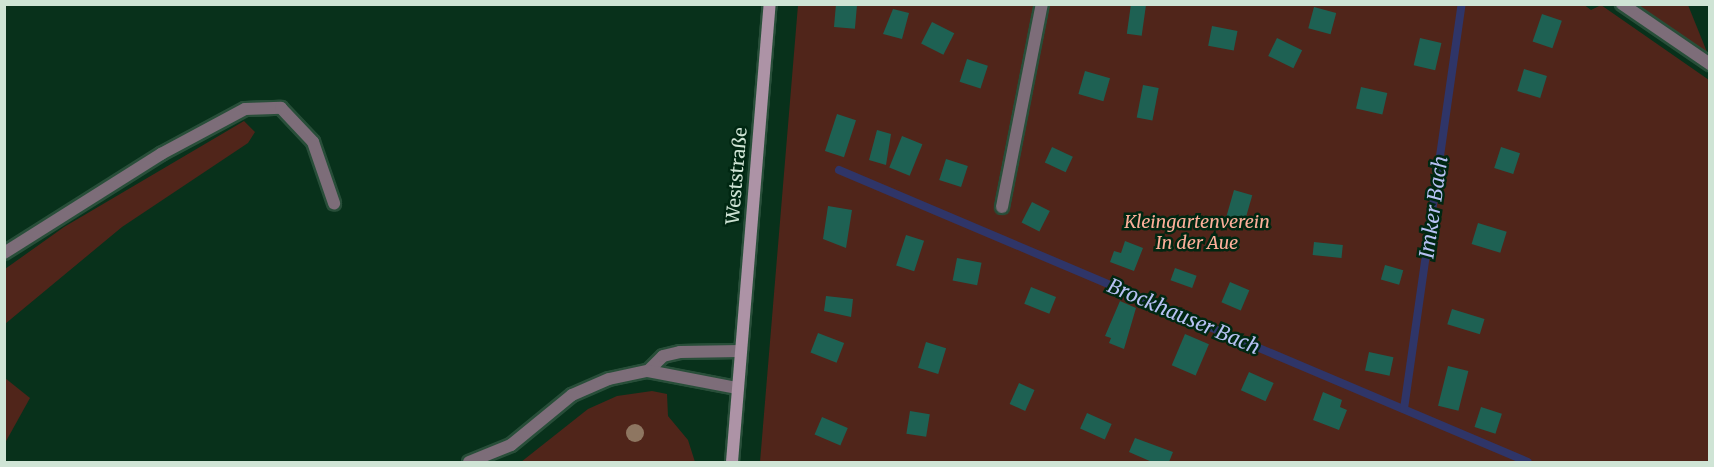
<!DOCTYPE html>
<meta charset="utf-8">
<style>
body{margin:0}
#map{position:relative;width:1714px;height:467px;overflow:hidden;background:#08311b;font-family:Merriweather,serif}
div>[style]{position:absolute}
.green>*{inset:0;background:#50251a}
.stream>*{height:8px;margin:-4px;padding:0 4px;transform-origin:4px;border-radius:4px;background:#2f3568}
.building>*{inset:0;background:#1e6153;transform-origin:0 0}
.roads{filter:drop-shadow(2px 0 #284e39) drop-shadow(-2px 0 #284e39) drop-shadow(0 2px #284e39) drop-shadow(0 -2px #284e39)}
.lane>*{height:12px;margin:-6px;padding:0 6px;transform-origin:6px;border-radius:6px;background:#7d6d79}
.street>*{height:12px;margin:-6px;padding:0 6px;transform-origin:6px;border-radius:6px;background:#7d6d79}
.secondary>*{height:12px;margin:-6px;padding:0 6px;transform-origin:6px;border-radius:6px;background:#ad93a6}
.trees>*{width:18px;height:18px;margin:-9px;border-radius:50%;background:#8e7661}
span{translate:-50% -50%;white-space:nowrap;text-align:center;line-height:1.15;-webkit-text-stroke:5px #002712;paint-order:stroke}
.street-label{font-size:18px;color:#cfe4d5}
.park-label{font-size:18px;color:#fcaf9a;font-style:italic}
.water-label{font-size:20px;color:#b7c1f3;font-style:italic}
.frame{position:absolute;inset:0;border:6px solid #cfe4d5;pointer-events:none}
</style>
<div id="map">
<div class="green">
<div style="clip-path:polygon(1583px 4px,1591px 10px,1601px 5px,1709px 80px,1709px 462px,760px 462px,798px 5px)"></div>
<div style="clip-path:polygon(1630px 5px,1688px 5px,1709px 57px)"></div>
<div style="clip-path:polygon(244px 121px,255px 132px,248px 143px,122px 227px,5px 324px,5px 269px,64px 227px)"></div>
<div style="clip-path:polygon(5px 378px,30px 398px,5px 443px)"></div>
<div style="clip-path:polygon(652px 391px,667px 394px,668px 416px,688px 440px,695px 462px,521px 462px,588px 409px,617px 396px)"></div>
</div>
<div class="stream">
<div style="left:839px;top:170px;width:748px;rotate:22.97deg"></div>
<div style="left:1404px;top:409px;width:409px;rotate:-81.9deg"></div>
</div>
<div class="building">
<div style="left:836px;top:4px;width:21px;height:23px;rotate:5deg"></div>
<div style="left:1131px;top:4px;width:15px;height:30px;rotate:8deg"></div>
<div style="left:1314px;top:7px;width:23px;height:22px;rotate:15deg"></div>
<div style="clip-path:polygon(893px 9px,909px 13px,902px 39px,883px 34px)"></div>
<div style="left:1542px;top:14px;width:21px;height:29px;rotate:19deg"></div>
<div style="left:932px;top:22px;width:25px;height:24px;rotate:27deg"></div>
<div style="left:1212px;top:26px;width:26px;height:20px;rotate:11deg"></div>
<div style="left:1277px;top:38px;width:28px;height:20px;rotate:26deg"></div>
<div style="left:1420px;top:38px;width:22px;height:28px;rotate:13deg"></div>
<div style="left:967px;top:59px;width:22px;height:24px;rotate:18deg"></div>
<div style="left:1524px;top:69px;width:24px;height:23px;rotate:17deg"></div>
<div style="left:1085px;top:71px;width:26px;height:24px;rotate:16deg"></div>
<div style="left:1143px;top:85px;width:16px;height:33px;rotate:11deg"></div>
<div style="left:1361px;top:87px;width:27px;height:22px;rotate:13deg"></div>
<div style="left:837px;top:114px;width:20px;height:39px;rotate:18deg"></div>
<div style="clip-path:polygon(877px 130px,891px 134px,886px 165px,869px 160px)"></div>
<div style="left:902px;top:136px;width:22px;height:34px;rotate:22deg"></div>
<div style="left:1052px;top:147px;width:23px;height:17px;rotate:25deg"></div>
<div style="left:1501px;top:147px;width:20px;height:22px;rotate:18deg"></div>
<div style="left:946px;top:159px;width:23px;height:22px;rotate:18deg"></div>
<div style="left:1234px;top:190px;width:19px;height:27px;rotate:16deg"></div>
<div style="left:1032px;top:202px;width:20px;height:23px;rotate:27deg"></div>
<div style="clip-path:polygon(828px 206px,852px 210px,846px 248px,823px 239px)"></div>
<div style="left:1478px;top:223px;width:30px;height:22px;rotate:17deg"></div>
<div style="left:906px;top:235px;width:19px;height:32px;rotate:18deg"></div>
<div style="clip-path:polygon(1125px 241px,1143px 248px,1134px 271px,1110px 262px,1114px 251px,1121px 253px)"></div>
<div style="left:1314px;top:242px;width:29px;height:13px;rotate:6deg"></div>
<div style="left:957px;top:258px;width:25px;height:23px;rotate:11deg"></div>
<div style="left:1385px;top:265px;width:19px;height:15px;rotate:16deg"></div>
<div style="left:1175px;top:268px;width:23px;height:13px;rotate:20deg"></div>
<div style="left:1230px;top:282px;width:21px;height:22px;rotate:23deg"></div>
<div style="left:1031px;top:287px;width:27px;height:18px;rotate:22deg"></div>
<div style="clip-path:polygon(826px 296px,853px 299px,851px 317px,824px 311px)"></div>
<div style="clip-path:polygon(1120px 301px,1136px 308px,1124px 349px,1109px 343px,1111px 338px,1105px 336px)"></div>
<div style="left:1452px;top:309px;width:34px;height:16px;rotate:17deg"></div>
<div style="left:818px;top:333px;width:28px;height:21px;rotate:21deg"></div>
<div style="left:1185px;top:334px;width:26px;height:34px;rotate:23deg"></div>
<div style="left:926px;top:342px;width:21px;height:27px;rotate:17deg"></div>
<div style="left:1369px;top:352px;width:25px;height:19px;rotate:12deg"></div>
<div style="left:1448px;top:366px;width:21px;height:41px;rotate:14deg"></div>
<div style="left:1249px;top:372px;width:27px;height:20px;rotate:24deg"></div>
<div style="left:1019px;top:383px;width:17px;height:23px;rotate:24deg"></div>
<div style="clip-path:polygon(1323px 392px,1342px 400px,1340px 407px,1347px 410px,1339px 430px,1313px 420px)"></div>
<div style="left:1481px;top:407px;width:22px;height:21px;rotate:18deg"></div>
<div style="left:910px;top:411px;width:20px;height:23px;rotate:9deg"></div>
<div style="left:1087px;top:413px;width:27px;height:17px;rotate:24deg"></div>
<div style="left:822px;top:417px;width:28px;height:19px;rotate:23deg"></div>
<div style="clip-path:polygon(1135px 438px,1173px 452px,1169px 462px,1152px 462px,1129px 452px)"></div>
</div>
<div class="roads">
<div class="lane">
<div style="left:1002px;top:207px;width:207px;rotate:-78.9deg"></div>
<div style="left:4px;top:253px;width:186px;rotate:-32.2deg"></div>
<div style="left:161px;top:154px;width:95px;rotate:-28.2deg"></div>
<div style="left:245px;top:109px;width:36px;rotate:-2deg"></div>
<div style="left:281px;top:108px;width:47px;rotate:46.7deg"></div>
<div style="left:313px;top:142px;width:65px;rotate:71deg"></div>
<div style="left:648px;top:371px;width:21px;rotate:-45deg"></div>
<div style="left:663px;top:356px;width:17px;rotate:-13deg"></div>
<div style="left:680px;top:352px;width:60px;rotate:-1deg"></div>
<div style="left:469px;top:462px;width:45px;rotate:-22deg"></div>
<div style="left:511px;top:445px;width:79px;rotate:-39.3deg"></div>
<div style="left:572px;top:395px;width:40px;rotate:-23.4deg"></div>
<div style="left:609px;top:379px;width:40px;rotate:-12deg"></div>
<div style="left:648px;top:371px;width:91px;rotate:10.8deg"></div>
</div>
<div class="street">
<div style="left:1622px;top:4px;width:107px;rotate:34.3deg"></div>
</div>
<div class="secondary">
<div style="left:732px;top:462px;width:460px;rotate:-85.3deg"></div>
</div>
</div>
<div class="trees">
<div style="left:635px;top:433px"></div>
</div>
<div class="street-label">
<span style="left:737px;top:176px;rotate:-85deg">Weststraße</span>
</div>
<div class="park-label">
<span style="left:1197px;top:233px">Kleingartenverein<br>In der Aue</span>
</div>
<div class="water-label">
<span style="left:1433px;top:207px;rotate:-82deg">Imker Bach</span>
<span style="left:1184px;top:316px;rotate:23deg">Brockhauser Bach</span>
</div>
<div class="frame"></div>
</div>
